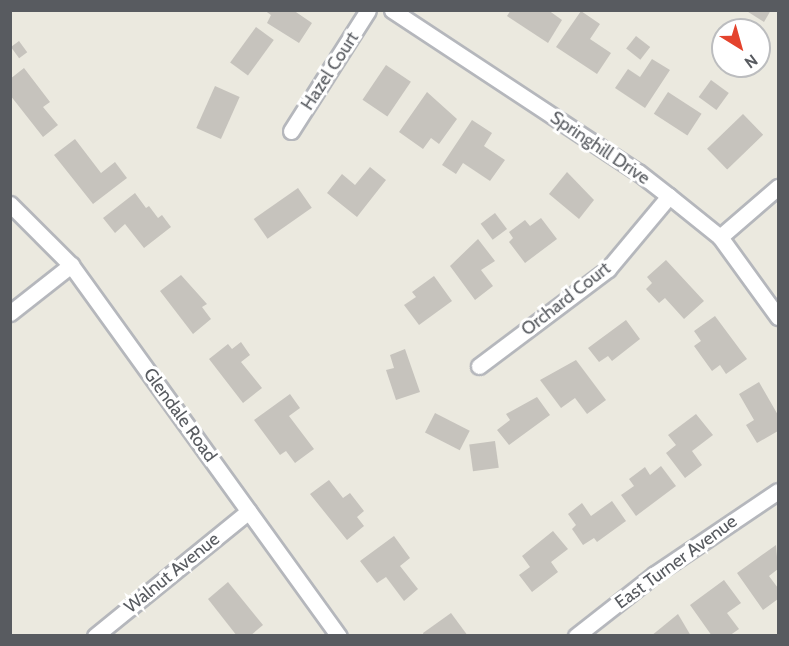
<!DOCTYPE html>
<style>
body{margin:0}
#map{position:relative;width:789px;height:646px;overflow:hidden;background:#ebe9df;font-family:Cabin,sans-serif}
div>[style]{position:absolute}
.building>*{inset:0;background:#c6c3bd;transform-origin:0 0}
.roads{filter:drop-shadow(2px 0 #b5b7bc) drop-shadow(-2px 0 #b5b7bc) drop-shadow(0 2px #b5b7bc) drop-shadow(0 -2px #b5b7bc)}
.street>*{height:15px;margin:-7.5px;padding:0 7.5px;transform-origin:7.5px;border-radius:7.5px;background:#fff}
span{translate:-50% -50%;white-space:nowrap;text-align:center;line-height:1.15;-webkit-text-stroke:6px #fff;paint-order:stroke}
.street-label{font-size:18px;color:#585b60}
.frame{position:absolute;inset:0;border:12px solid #585b60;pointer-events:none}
.north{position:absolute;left:711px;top:18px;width:60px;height:60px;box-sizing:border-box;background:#fff;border:2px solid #bcbdbf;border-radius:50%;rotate:143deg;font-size:16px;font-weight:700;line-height:24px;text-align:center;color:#585b60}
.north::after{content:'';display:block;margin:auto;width:21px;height:27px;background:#e4432d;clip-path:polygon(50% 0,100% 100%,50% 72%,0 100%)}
</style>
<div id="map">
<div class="building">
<div style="clip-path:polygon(264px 10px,293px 10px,312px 23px,299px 43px,267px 23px,271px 15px)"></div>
<div style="clip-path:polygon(511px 10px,548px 10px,562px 20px,548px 43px,507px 16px)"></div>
<div style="clip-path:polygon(745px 10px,771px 10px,764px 22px)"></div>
<div style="clip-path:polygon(581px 11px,600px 24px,590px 39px,611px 53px,597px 74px,556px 47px)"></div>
<div style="left:256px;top:27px;width:22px;height:44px;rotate:36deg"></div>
<div style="left:636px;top:36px;width:18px;height:16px;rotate:38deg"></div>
<div style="left:19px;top:41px;width:14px;height:10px;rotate:54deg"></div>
<div style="clip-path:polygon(652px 59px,670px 70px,645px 108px,615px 88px,628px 69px,640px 77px)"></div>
<div style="left:386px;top:65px;width:30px;height:42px;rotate:34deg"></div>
<div style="clip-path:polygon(24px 68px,50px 102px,43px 107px,58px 125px,43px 137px,10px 95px,10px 79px)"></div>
<div style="left:711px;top:80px;width:22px;height:21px;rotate:36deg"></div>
<div style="left:215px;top:86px;width:27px;height:46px;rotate:24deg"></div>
<div style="clip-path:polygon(427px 92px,457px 119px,439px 144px,431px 138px,423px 149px,399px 132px)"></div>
<div style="left:668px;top:92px;width:40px;height:26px;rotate:33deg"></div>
<div style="left:743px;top:114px;width:29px;height:50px;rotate:46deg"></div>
<div style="clip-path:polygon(472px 120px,492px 133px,484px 146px,505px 160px,490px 181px,463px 163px,456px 174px,442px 165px)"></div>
<div style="clip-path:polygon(75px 139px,101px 173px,115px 162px,127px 178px,93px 204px,54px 155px)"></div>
<div style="clip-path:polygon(370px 167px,386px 180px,357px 217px,327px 193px,342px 174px,355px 185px)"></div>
<div style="clip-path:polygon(567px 172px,594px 200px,579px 219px,549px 194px)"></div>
<div style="left:298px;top:188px;width:24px;height:54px;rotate:55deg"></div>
<div style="clip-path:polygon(135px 193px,146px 208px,149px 206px,158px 218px,162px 215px,171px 227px,144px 248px,125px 224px,115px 233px,103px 218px)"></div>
<div style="left:495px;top:213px;width:20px;height:18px;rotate:53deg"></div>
<div style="clip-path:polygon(541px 218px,557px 239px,525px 263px,509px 242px,513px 238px,509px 232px,525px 220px,530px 226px)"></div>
<div style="clip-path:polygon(478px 239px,495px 261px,481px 270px,493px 286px,475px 300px,450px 266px)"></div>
<div style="clip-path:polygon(666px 260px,704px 301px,684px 319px,665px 298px,659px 303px,646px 289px,652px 283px,647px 277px)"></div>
<div style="clip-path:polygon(181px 275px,207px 304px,202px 307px,211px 319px,193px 334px,160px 291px)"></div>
<div style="clip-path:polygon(434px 276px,452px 301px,419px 325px,404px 305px,416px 297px,412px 292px)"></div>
<div style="clip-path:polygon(715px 316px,747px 359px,726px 374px,720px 365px,712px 371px,694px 346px,701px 341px,694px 331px)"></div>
<div style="clip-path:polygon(626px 320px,640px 339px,612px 361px,608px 356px,599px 362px,588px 348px)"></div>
<div style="clip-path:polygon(241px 342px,250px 355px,241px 362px,262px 388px,243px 403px,209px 359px,228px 344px,232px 349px)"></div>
<div style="clip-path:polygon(405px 349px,420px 392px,396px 400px,386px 370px,394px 368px,390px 355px)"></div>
<div style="clip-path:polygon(576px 360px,606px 400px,587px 414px,575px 398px,561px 408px,540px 380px)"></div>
<div style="clip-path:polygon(759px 382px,778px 415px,778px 431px,757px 443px,746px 425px,754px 420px,739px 394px)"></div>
<div style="clip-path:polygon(290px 394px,300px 408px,289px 416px,314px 449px,295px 463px,286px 451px,280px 455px,254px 420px)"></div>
<div style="clip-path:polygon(537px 397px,550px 415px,509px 445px,497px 430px,510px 420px,506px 414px)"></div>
<div style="left:435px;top:413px;width:39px;height:22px;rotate:27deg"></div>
<div style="clip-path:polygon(696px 414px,713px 435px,692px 451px,702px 465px,685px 478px,666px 453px,676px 445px,668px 435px)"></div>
<div style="left:495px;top:441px;width:27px;height:26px;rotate:82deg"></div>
<div style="clip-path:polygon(661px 466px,676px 486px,636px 516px,621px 495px,634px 486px,629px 479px,645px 467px,650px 475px)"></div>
<div style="clip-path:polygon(329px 480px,343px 498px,350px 493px,364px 511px,357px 517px,364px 526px,347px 540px,310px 494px)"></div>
<div style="clip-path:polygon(612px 501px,626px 521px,597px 542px,594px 538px,583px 545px,572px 529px,576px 525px,568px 514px,582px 503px,591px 516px)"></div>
<div style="clip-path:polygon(553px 531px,568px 549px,551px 562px,558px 572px,532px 592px,519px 575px,530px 567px,522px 556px)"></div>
<div style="clip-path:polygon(394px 536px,410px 558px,400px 566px,418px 589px,404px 601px,386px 577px,377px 583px,360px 561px)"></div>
<div style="clip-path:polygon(776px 545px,778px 569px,769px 576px,778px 588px,778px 599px,763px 610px,737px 573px)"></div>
<div style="clip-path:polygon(724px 580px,741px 603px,727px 613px,739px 629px,729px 636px,712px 636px,690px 605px)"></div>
<div style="clip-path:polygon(228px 582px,263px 625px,250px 636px,237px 636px,208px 599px)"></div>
<div style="clip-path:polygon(451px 613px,468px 636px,424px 636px,423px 633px)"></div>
<div style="clip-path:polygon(678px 614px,691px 636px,651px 636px)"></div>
</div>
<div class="roads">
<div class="street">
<div style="left:392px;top:10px;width:295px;rotate:33.4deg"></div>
<div style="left:638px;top:172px;width:39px;rotate:38deg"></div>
<div style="left:669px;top:196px;width:65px;rotate:38.8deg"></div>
<div style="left:720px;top:237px;width:99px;rotate:54.1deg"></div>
<div style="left:291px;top:131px;width:143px;rotate:-57.5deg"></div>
<div style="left:10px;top:204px;width:86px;rotate:45deg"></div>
<div style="left:71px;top:265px;width:458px;rotate:54.2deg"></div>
<div style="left:720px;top:237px;width:77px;rotate:-40.8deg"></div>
<div style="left:10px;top:313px;width:78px;rotate:-38.2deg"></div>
<div style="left:479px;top:366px;width:161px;rotate:-36.9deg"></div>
<div style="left:608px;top:269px;width:95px;rotate:-50.1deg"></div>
<div style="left:95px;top:636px;width:198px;rotate:-39.1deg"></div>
<div style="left:576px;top:636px;width:100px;rotate:-38.1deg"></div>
<div style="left:655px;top:574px;width:148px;rotate:-34deg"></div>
</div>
</div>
<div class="street-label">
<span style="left:330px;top:71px;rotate:-57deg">Hazel Court</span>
<span style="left:600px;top:148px;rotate:34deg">Springhill Drive</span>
<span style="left:566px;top:299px;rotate:-38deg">Orchard Court</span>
<span style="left:180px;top:415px;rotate:54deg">Glendale Road</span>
<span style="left:676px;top:562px;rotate:-36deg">East Turner Avenue</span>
<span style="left:172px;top:573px;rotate:-39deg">Walnut Avenue</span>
</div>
<div class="frame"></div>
<div class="north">N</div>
</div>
